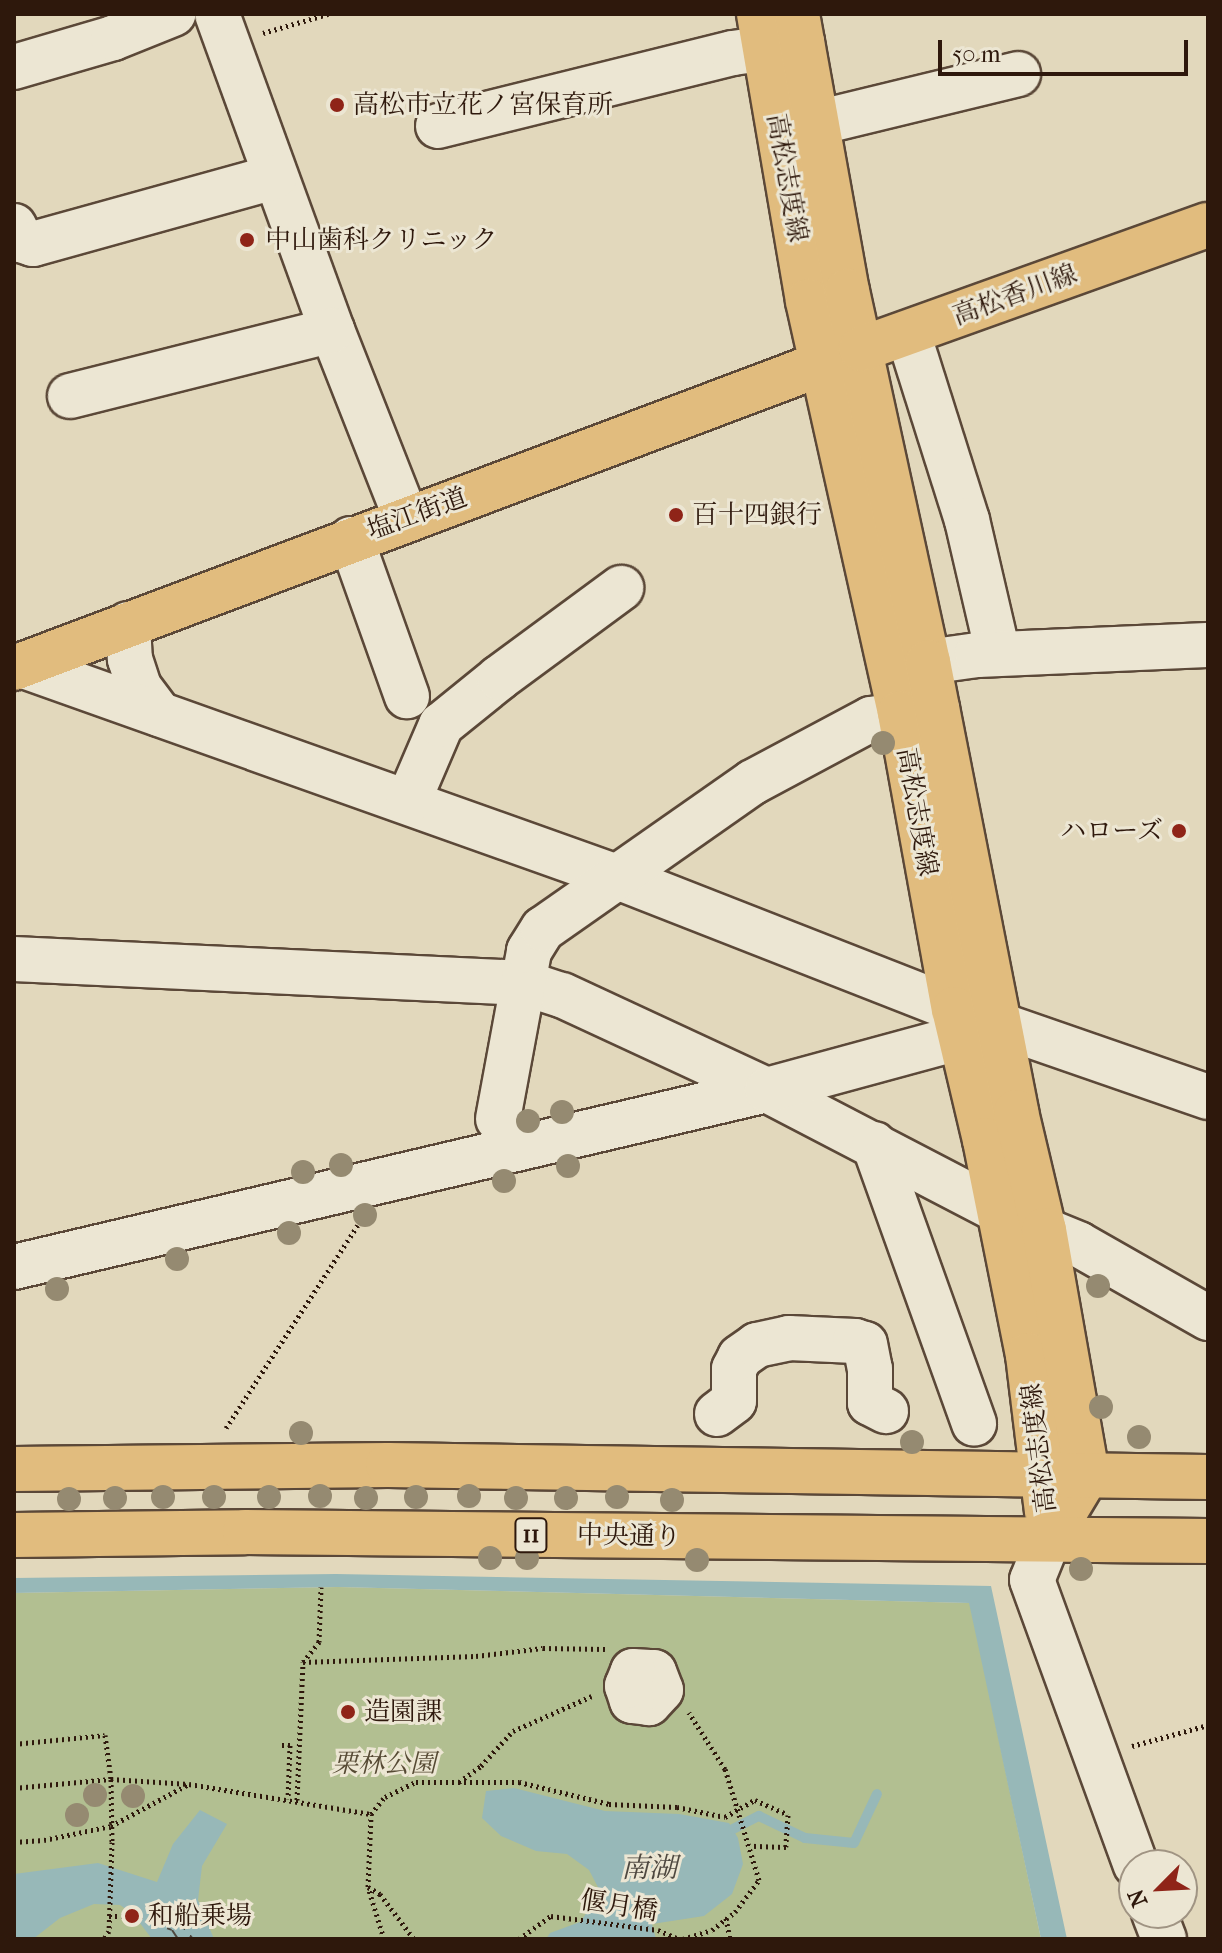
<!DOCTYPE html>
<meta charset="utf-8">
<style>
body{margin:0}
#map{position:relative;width:1222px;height:1953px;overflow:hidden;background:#e2d8bc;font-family:"IM FELL French Canon","Noto Serif JP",serif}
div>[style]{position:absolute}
.green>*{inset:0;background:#b2bf91}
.water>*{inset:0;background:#97b8b8}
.stream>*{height:10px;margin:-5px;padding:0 5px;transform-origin:5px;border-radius:5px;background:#97b8b8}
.ferry>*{height:2px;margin-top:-1px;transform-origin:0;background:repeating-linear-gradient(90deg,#4e4840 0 10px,transparent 0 18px)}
.path>*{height:5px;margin-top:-2.5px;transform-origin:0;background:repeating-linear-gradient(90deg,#2e180c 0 2px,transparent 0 6px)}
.roads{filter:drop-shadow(2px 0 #5b4838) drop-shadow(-2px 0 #5b4838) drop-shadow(0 2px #5b4838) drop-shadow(0 -2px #5b4838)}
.minor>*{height:44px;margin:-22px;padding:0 22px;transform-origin:22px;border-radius:22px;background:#ece6d3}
.major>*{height:44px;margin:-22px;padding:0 22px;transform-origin:22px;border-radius:22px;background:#e1bc7e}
.highway>*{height:44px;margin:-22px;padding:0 22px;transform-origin:22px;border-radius:22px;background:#e1bc7e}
.trees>*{width:24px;height:24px;margin:-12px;border-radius:50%;background:#958a71}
.dots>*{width:22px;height:22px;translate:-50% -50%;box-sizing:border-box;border:4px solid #ece6d3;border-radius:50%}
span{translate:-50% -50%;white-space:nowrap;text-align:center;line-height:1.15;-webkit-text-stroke:6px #ece6d3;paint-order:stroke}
.shield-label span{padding:2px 6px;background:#ece6d3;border:2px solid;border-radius:6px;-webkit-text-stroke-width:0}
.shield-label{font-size:24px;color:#2e180c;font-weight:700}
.poi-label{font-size:26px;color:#2e180c}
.left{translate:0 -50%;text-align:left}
.right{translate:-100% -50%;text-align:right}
.street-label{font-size:26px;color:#2e180c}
.park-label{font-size:26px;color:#564a34;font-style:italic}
.water-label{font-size:28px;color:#4e4840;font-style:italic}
.frame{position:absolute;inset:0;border:16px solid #2e180c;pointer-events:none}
.north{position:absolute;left:1118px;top:1849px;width:80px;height:80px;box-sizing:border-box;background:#ece6d3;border:2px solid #a09483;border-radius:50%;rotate:246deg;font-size:22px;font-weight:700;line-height:32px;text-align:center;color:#2e180c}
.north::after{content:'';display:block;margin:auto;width:28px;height:36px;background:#8f2418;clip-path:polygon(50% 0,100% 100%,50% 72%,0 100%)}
.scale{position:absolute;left:938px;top:40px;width:250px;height:36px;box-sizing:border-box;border:4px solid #2e180c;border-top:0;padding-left:10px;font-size:24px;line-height:28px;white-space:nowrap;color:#2e180c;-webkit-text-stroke:6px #ece6d3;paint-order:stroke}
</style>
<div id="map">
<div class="green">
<div style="clip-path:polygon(338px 1587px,970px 1603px,1041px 1939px,14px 1939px,14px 1593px)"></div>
</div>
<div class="water">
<div style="clip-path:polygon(336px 1574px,991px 1586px,1067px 1939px,1041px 1939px,969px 1603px,338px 1587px,14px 1593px,14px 1578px)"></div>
<div style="clip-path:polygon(514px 1788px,605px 1811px,679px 1814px,729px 1823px,738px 1838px,743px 1864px,732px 1894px,704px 1916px,652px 1924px,656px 1939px,546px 1939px,550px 1933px,580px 1922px,601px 1893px,589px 1870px,567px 1854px,536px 1851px,501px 1836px,482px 1818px,486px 1791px)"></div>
<div style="clip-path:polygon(200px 1810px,227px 1824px,202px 1866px,198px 1900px,214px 1939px,152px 1939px,133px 1914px,120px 1905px,94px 1904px,60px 1918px,33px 1939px,14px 1939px,14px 1874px,98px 1863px,157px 1882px,173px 1844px)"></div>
</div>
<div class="stream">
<div style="left:733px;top:1829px;width:29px;rotate:-27deg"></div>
<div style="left:759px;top:1816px;width:51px;rotate:25.6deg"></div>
<div style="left:805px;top:1838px;width:49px;rotate:5.8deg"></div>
<div style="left:854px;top:1843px;width:54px;rotate:-64.9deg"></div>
</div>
<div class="ferry">
<div style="left:132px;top:1916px;width:36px;rotate:-13deg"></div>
<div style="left:167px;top:1908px;width:40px;rotate:50deg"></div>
<div style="left:133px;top:1916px;width:41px;rotate:19.7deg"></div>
<div style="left:172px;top:1930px;width:11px;rotate:56deg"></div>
</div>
<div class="path">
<div style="left:263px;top:33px;width:68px;rotate:-16.3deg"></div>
<div style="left:226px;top:1428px;width:242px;rotate:-57deg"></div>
<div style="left:303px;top:1662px;width:173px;rotate:-2deg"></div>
<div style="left:476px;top:1656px;width:67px;rotate:-6.8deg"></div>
<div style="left:543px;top:1648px;width:62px;rotate:0.9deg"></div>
<div style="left:14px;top:1744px;width:91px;rotate:-5.6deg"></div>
<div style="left:105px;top:1735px;width:44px;rotate:82.2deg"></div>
<div style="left:111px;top:1779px;width:63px;rotate:89.1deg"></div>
<div style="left:112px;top:1842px;width:89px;rotate:91.9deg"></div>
<div style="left:109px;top:1931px;width:9px;rotate:122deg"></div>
<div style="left:282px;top:1745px;width:8px"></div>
<div style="left:290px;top:1745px;width:54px;rotate:92.1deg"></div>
<div style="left:1132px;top:1746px;width:79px;rotate:-15.4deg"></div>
<div style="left:459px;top:1782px;width:27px;rotate:-36deg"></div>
<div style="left:481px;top:1766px;width:47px;rotate:-47.6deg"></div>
<div style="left:513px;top:1731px;width:86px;rotate:-23.9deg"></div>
<div style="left:14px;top:1788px;width:97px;rotate:-5.3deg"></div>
<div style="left:111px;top:1779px;width:78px;rotate:3.7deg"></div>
<div style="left:189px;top:1784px;width:184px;rotate:9.4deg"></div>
<div style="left:371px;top:1814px;width:22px;rotate:-51deg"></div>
<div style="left:385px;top:1797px;width:34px;rotate:-26deg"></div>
<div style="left:416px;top:1782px;width:103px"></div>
<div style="left:519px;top:1782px;width:93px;rotate:13.7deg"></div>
<div style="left:609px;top:1804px;width:68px;rotate:2.5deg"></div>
<div style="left:677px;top:1807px;width:49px;rotate:11.8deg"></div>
<div style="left:725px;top:1817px;width:34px;rotate:-30deg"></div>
<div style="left:755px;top:1800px;width:36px;rotate:24deg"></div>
<div style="left:788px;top:1815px;width:32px;rotate:94deg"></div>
<div style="left:786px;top:1847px;width:36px;rotate:-178deg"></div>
<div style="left:297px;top:1800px;width:138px;rotate:-87.5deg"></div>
<div style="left:303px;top:1662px;width:26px;rotate:-51deg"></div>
<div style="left:319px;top:1642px;width:55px;rotate:-87.9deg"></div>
<div style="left:14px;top:1842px;width:30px;rotate:-4deg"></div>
<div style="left:44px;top:1840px;width:68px;rotate:-11.8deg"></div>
<div style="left:111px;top:1826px;width:89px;rotate:-28.3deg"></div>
<div style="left:368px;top:1887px;width:73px;rotate:-87.6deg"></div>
<div style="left:109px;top:1916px;width:23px"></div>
<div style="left:726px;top:1918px;width:21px;rotate:79deg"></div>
<div style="left:384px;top:1939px;width:54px;rotate:-107.1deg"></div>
<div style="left:368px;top:1887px;width:14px;rotate:30deg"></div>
<div style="left:380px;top:1894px;width:56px;rotate:52.9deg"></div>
<div style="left:519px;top:1939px;width:39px;rotate:-36deg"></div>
<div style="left:551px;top:1916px;width:108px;rotate:7.5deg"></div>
<div style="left:658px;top:1930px;width:23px;rotate:23deg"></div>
<div style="left:683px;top:1939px;width:30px;rotate:-17deg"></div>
<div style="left:712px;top:1930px;width:29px;rotate:-38deg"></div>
<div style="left:735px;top:1912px;width:40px;rotate:-53deg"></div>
<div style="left:759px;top:1880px;width:116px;rotate:-107deg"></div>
<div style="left:725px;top:1769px;width:67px;rotate:-122.7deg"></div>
</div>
<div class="roads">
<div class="minor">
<div style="left:217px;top:14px;width:336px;rotate:70deg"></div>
<div style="left:332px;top:330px;width:202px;rotate:68.5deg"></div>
<div style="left:14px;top:67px;width:103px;rotate:-16.3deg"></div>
<div style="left:113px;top:38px;width:65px;rotate:-21.8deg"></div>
<div style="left:817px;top:123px;width:207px;rotate:-13.7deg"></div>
<div style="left:438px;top:126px;width:304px;rotate:-13.9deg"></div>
<div style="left:733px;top:53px;width:70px;rotate:-8.2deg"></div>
<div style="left:14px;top:226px;width:16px;rotate:63deg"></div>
<div style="left:21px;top:240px;width:13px;rotate:18deg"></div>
<div style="left:33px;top:244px;width:251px;rotate:-15.5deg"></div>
<div style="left:908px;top:333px;width:196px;rotate:72.5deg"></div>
<div style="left:967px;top:520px;width:137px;rotate:76.9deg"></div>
<div style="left:70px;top:396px;width:270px;rotate:-14.1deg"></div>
<div style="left:351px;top:539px;width:167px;rotate:70.4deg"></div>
<div style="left:128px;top:624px;width:35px;rotate:87deg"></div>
<div style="left:130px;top:659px;width:29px;rotate:72deg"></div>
<div style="left:139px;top:687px;width:34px;rotate:53deg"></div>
<div style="left:21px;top:665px;width:636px;rotate:19.58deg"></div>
<div style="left:620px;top:878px;width:359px;rotate:21.4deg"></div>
<div style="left:954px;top:1009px;width:269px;rotate:19.1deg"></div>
<div style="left:892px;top:667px;width:86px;rotate:-8deg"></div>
<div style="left:977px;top:655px;width:231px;rotate:-2.5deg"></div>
<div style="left:408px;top:802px;width:84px;rotate:-66.8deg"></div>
<div style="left:441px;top:725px;width:75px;rotate:-39deg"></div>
<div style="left:499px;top:678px;width:152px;rotate:-36.4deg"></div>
<div style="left:14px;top:959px;width:511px;rotate:2.69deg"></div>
<div style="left:524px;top:983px;width:40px;rotate:18deg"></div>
<div style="left:562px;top:995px;width:226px;rotate:24.9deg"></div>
<div style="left:767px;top:1090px;width:260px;rotate:27.5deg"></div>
<div style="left:498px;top:1119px;width:171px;rotate:-79.5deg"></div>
<div style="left:529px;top:951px;width:26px;rotate:-58deg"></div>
<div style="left:543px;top:929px;width:256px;rotate:-35deg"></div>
<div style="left:753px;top:782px;width:134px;rotate:-28.1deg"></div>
<div style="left:871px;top:719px;width:67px;rotate:-8.6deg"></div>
<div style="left:874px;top:1144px;width:297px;rotate:70.3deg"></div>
<div style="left:1044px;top:1230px;width:37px;rotate:22deg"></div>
<div style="left:1078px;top:1244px;width:150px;rotate:29.6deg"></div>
<div style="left:14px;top:1267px;width:774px;rotate:-13.23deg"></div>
<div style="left:767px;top:1090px;width:240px;rotate:-15.2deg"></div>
<div style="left:717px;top:1414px;width:21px;rotate:-37deg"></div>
<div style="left:734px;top:1401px;width:32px;rotate:-90deg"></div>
<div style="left:734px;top:1369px;width:13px;rotate:-63deg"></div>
<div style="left:740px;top:1357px;width:21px;rotate:-35deg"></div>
<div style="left:757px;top:1345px;width:33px;rotate:-12deg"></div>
<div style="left:789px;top:1338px;width:66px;rotate:2.6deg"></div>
<div style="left:855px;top:1341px;width:10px;rotate:17deg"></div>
<div style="left:865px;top:1344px;width:25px;rotate:79deg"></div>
<div style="left:870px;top:1369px;width:34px;rotate:90deg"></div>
<div style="left:870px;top:1403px;width:18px;rotate:27deg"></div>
<div style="left:1049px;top:1538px;width:45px;rotate:112deg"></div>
<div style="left:1032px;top:1580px;width:303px;rotate:70deg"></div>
<div style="left:633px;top:1671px;width:21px;rotate:3deg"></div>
<div style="left:654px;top:1672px;width:19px;rotate:69deg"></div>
<div style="left:661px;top:1690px;width:18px;rotate:133deg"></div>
<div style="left:649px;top:1703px;width:17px;rotate:-173deg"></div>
<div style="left:632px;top:1701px;width:16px;rotate:-108deg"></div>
<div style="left:627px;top:1686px;width:16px;rotate:-68deg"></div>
<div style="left:1154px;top:1913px;width:28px;rotate:69deg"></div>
</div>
<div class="major">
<div style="left:759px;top:14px;width:291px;rotate:80.3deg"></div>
<div style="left:808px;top:301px;width:422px;rotate:77.4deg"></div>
<div style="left:900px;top:713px;width:301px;rotate:79.7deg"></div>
<div style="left:954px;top:1009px;width:135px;rotate:76.7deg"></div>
<div style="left:985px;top:1140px;width:219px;rotate:78.7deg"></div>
<div style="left:1028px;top:1355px;width:158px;rotate:83.1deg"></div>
<div style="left:797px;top:14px;width:281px;rotate:79.8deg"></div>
<div style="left:847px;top:291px;width:380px;rotate:77.7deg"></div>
<div style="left:928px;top:662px;width:459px;rotate:78.9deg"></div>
<div style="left:1016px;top:1112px;width:121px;rotate:76.7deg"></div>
<div style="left:1044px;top:1230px;width:249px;rotate:80deg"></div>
<div style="left:1087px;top:1475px;width:74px;rotate:121.1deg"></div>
<div style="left:14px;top:668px;width:905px;rotate:-20.64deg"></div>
<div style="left:861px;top:349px;width:368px;rotate:-19.7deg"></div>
</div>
<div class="highway">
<div style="left:14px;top:1469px;width:374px;rotate:-0.6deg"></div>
<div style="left:388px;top:1465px;width:820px;rotate:0.84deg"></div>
<div style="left:14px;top:1535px;width:231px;rotate:-0.7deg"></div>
<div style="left:245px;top:1532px;width:963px;rotate:0.54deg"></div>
</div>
</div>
<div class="trees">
<div style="left:883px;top:743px"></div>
<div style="left:562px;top:1112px"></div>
<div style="left:528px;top:1121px"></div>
<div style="left:341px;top:1165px"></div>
<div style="left:568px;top:1166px"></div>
<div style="left:303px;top:1172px"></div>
<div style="left:504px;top:1181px"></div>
<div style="left:365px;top:1215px"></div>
<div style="left:289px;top:1233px"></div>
<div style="left:177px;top:1259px"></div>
<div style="left:1098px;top:1286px"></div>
<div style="left:57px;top:1289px"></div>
<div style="left:1101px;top:1407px"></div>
<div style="left:301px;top:1433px"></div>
<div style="left:1139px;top:1437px"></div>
<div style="left:912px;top:1442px"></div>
<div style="left:320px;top:1496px"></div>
<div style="left:469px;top:1496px"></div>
<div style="left:163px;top:1497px"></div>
<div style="left:214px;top:1497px"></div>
<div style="left:269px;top:1497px"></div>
<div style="left:416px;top:1497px"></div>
<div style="left:617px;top:1497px"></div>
<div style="left:115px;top:1498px"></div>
<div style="left:366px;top:1498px"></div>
<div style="left:516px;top:1498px"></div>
<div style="left:566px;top:1498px"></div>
<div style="left:69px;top:1499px"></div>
<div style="left:672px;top:1500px"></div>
<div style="left:490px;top:1558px"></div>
<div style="left:527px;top:1558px"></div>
<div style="left:697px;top:1560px"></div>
<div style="left:1081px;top:1569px"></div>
<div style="left:95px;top:1795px"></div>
<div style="left:133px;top:1796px"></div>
<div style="left:77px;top:1815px"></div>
</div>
<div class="dots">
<div style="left:337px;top:105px;background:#8f2418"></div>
<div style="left:247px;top:240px;background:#8f2418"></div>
<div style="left:676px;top:515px;background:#8f2418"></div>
<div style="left:1179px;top:831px;background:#8f2418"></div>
<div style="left:348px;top:1712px;background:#8f2418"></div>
<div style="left:132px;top:1916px;background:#8f2418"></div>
</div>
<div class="shield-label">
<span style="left:531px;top:1535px">11</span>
</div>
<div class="poi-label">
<span class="left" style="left:353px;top:105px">高松市立花ノ宮保育所</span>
<span class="left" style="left:265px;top:240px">中山歯科クリニック</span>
<span class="left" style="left:692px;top:515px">百十四銀行</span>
<span class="right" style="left:1163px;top:831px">ハローズ</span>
<span class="left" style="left:364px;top:1712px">造園課</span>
<span class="left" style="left:148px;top:1916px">和船乗場</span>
</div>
<div class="street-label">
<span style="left:787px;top:178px;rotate:80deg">高松志度線</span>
<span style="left:1015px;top:295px;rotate:-20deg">高松香川線</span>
<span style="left:417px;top:514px;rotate:-20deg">塩江街道</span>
<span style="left:917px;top:812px;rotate:80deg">高松志度線</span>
<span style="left:1039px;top:1448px;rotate:-97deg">高松志度線</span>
<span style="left:629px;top:1536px;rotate:1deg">中央通り</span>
<span style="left:619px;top:1906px;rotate:9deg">偃月橋</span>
</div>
<div class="park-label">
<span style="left:384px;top:1764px">栗林公園</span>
</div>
<div class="water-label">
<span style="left:649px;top:1868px">南湖</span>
</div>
<div class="frame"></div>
<div class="north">N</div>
<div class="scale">50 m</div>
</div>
